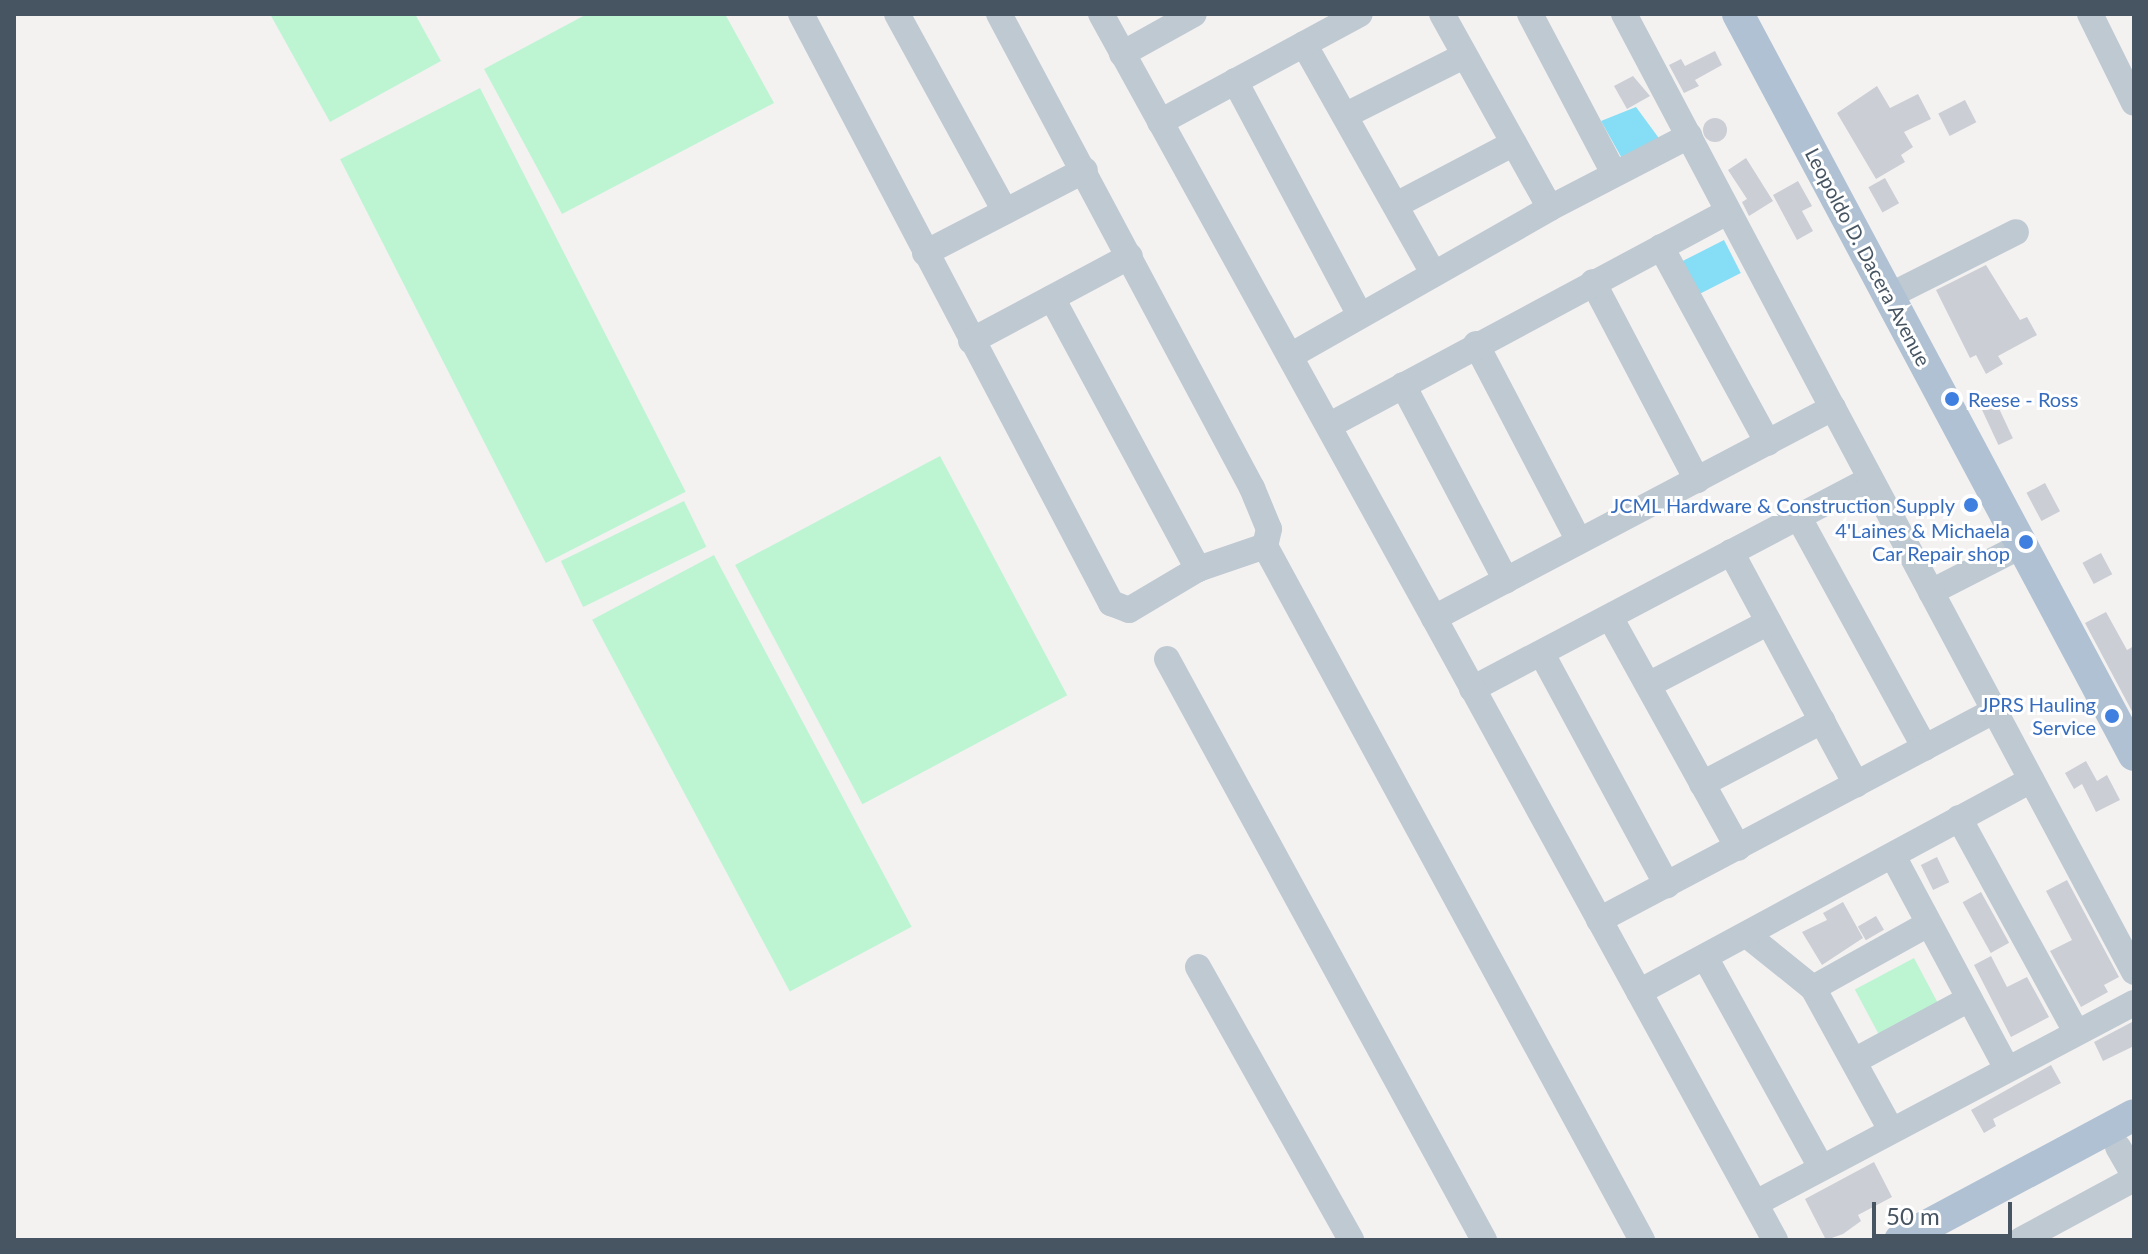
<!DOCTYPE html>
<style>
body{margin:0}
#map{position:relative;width:2148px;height:1254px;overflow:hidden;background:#f4f1f1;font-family:Lato,sans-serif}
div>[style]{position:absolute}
.green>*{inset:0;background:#bdf5d3;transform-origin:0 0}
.water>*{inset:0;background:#85def6;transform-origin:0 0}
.building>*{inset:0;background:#cbced4;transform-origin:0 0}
.round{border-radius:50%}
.minor>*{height:26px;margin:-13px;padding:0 13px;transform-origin:13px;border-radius:13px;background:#bec9d2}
.major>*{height:32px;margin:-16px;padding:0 16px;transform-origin:16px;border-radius:16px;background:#afc1d3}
.dots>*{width:22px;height:22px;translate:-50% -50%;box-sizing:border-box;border:4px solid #fff;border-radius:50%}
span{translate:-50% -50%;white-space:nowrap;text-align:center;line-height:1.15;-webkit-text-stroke:6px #fff;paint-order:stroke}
.street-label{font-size:20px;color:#475562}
.shop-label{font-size:20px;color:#366cbe}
.left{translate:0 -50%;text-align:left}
.right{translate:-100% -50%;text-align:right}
.frame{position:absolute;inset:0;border:16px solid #475562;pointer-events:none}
.scale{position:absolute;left:1872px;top:1202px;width:140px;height:36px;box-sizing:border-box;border:4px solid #475562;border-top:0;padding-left:10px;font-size:24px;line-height:28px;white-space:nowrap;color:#475562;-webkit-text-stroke:6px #fff;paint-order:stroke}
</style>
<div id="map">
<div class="green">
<div style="clip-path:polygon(270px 14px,415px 14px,441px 61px,330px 122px)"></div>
<div style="clip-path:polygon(587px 14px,725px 14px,774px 103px,562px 214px,484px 69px)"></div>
<div style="left:480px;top:88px;width:453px;height:157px;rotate:63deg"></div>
<div style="left:940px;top:456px;width:271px;height:232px;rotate:62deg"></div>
<div style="left:684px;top:501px;width:51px;height:137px;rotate:64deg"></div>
<div style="left:714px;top:555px;width:421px;height:138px;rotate:62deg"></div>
<div style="left:1914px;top:958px;width:50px;height:67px;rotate:62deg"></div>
</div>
<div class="water">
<div style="clip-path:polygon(1636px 107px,1661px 141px,1624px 162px,1601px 121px)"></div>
<div style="left:1724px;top:240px;width:37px;height:47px;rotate:63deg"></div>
</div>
<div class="building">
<div style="clip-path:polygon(1715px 51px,1722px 65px,1695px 80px,1699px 86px,1684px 93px,1669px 65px,1681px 59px,1685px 66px)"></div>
<div style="clip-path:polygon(1633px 76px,1650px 96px,1627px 109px,1614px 86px)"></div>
<div style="clip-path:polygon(1877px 86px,1890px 108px,1918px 94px,1931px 119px,1904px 132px,1913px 147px,1901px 155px,1905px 162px,1876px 179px,1837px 113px)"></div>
<div style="left:1965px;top:100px;width:25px;height:30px;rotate:63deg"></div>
<div class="round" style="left:1703px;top:118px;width:24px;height:24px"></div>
<div style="clip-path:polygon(1746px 158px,1773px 201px,1749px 216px,1742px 202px,1747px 199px,1728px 170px)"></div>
<div style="left:1885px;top:178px;width:29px;height:19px;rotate:61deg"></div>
<div style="clip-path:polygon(1798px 181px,1812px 206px,1802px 211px,1813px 231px,1797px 240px,1773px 195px)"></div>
<div style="clip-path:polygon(1986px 265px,2020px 320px,2027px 317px,2037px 335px,1998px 356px,2003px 364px,1986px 374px,1976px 355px,1970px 358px,1936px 290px)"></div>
<div style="left:1996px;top:402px;width:40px;height:16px;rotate:65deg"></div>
<div style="left:2045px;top:483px;width:32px;height:21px;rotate:62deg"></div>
<div style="left:2101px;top:553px;width:24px;height:21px;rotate:62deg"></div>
<div style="clip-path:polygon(2106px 612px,2127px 650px,2134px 646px,2134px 715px,2085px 623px)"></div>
<div style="clip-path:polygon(2086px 761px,2097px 781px,2107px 775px,2120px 800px,2096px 812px,2082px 784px,2074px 789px,2065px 773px)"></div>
<div style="left:1937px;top:857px;width:28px;height:18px;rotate:64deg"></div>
<div style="clip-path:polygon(2067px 880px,2119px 977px,2104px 985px,2108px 992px,2081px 1007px,2050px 951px,2072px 940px,2046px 891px)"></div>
<div style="left:1981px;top:892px;width:58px;height:21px;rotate:61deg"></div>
<div style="clip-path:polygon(1843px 902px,1863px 938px,1822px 965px,1802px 932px,1827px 920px,1823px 913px)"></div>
<div style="left:1876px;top:916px;width:16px;height:21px;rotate:60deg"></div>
<div style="clip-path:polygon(1991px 956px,2007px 987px,2027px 977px,2049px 1017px,2011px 1037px,1974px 965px)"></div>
<div style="clip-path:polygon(2134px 1021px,2134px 1046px,2103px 1061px,2094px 1042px)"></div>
<div style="clip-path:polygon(2051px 1065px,2061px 1083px,1993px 1119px,1996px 1126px,1984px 1133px,1971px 1110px)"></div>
<div style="clip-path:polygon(1874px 1162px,1892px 1197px,1858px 1215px,1861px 1221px,1843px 1234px,1826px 1240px,1805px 1199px)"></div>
</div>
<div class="minor">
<div style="left:801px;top:14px;width:666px;rotate:62.24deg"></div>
<div style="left:1111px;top:603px;width:19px;rotate:21deg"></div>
<div style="left:1129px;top:610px;width:80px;rotate:-30.7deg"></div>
<div style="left:1198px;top:569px;width:71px;rotate:-18.9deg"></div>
<div style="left:897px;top:14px;width:225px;rotate:61.3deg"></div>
<div style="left:999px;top:14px;width:537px;rotate:61.91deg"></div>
<div style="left:1252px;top:488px;width:44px;rotate:67.5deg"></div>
<div style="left:1269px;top:529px;width:17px;rotate:103deg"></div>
<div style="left:1265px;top:546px;width:790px;rotate:61.49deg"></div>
<div style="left:1101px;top:14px;width:690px;rotate:61.13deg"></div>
<div style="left:1442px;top:14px;width:222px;rotate:60.9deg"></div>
<div style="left:1530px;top:14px;width:180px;rotate:62.2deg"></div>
<div style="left:1624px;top:14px;width:446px;rotate:62.1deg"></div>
<div style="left:2090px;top:14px;width:99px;rotate:63.7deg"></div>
<div style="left:1304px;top:44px;width:263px;rotate:60.6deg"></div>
<div style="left:1122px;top:54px;width:82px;rotate:-29.1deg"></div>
<div style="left:1235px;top:81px;width:265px;rotate:61.9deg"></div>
<div style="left:1346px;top:115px;width:132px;rotate:-26.6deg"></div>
<div style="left:1160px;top:122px;width:227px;rotate:-28.4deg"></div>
<div style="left:1396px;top:205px;width:133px;rotate:-27.7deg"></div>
<div style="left:1661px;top:247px;width:223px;rotate:61.4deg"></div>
<div style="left:925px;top:253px;width:180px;rotate:-27.4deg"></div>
<div style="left:1593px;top:282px;width:224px;rotate:62.3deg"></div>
<div style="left:1889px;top:296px;width:142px;rotate:-26.7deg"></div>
<div style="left:1052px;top:298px;width:308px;rotate:61.7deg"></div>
<div style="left:971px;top:341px;width:180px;rotate:-28.1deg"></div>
<div style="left:1476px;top:344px;width:222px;rotate:62.4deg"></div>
<div style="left:1290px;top:356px;width:299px;rotate:-29.6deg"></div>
<div style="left:1550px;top:208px;width:157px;rotate:-27.4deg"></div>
<div style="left:1403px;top:385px;width:221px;rotate:62.2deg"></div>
<div style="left:1330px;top:425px;width:451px;rotate:-28.2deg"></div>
<div style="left:1799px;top:518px;width:262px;rotate:61.3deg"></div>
<div style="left:1731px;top:552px;width:264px;rotate:61.7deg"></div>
<div style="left:1931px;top:592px;width:101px;rotate:-27.1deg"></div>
<div style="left:1610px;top:617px;width:264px;rotate:61deg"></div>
<div style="left:1542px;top:654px;width:263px;rotate:61.6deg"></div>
<div style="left:1167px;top:659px;width:662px;rotate:61.38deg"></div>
<div style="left:1648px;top:685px;width:136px;rotate:-27.5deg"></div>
<div style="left:1472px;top:689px;width:450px;rotate:-27.8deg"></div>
<div style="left:1702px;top:784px;width:136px;rotate:-27.7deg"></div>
<div style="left:1959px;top:818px;width:244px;rotate:61.3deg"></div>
<div style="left:1893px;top:856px;width:242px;rotate:61.8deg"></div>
<div style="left:1599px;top:920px;width:446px;rotate:-27.9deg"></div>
<div style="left:1747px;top:935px;width:85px;rotate:38.8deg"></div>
<div style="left:1813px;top:988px;width:162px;rotate:61.2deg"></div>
<div style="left:1705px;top:957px;width:240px;rotate:61.1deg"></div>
<div style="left:1198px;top:967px;width:313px;rotate:60.7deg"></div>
<div style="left:1813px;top:988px;width:132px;rotate:-29.1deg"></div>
<div style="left:1639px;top:992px;width:446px;rotate:-28.4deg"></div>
<div style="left:1854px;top:1061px;width:131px;rotate:-28.3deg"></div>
<div style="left:2118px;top:1147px;width:32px;rotate:60deg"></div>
<div style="left:1756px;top:1203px;width:428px;rotate:-27.9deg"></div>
<div style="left:1775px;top:1240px;width:709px;rotate:-118.73deg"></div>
<div style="left:1434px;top:618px;width:451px;rotate:-27.8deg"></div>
<div style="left:1833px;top:408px;width:639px;rotate:61.91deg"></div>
<div style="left:2021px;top:1240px;width:128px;rotate:-28.4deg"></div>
</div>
<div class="major">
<div style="left:1738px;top:14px;width:840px;rotate:61.88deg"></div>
<div style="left:1900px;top:1240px;width:265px;rotate:-28.1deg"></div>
</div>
<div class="dots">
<div style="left:1952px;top:399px;background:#3f7fe0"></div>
<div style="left:1971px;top:505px;background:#3f7fe0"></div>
<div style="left:2026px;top:542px;background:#3f7fe0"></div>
<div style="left:2112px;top:716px;background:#3f7fe0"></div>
</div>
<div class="street-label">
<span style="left:1868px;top:257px;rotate:62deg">Leopoldo D. Dacera Avenue</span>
</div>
<div class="shop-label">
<span class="left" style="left:1968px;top:399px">Reese - Ross</span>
<span class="right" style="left:1955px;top:505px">JCML Hardware &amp; Construction Supply</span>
<span class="right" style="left:2010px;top:542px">4'Laines &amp; Michaela<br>Car Repair shop</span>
<span class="right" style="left:2096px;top:716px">JPRS Hauling<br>Service</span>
</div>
<div class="frame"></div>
<div class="scale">50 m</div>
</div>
